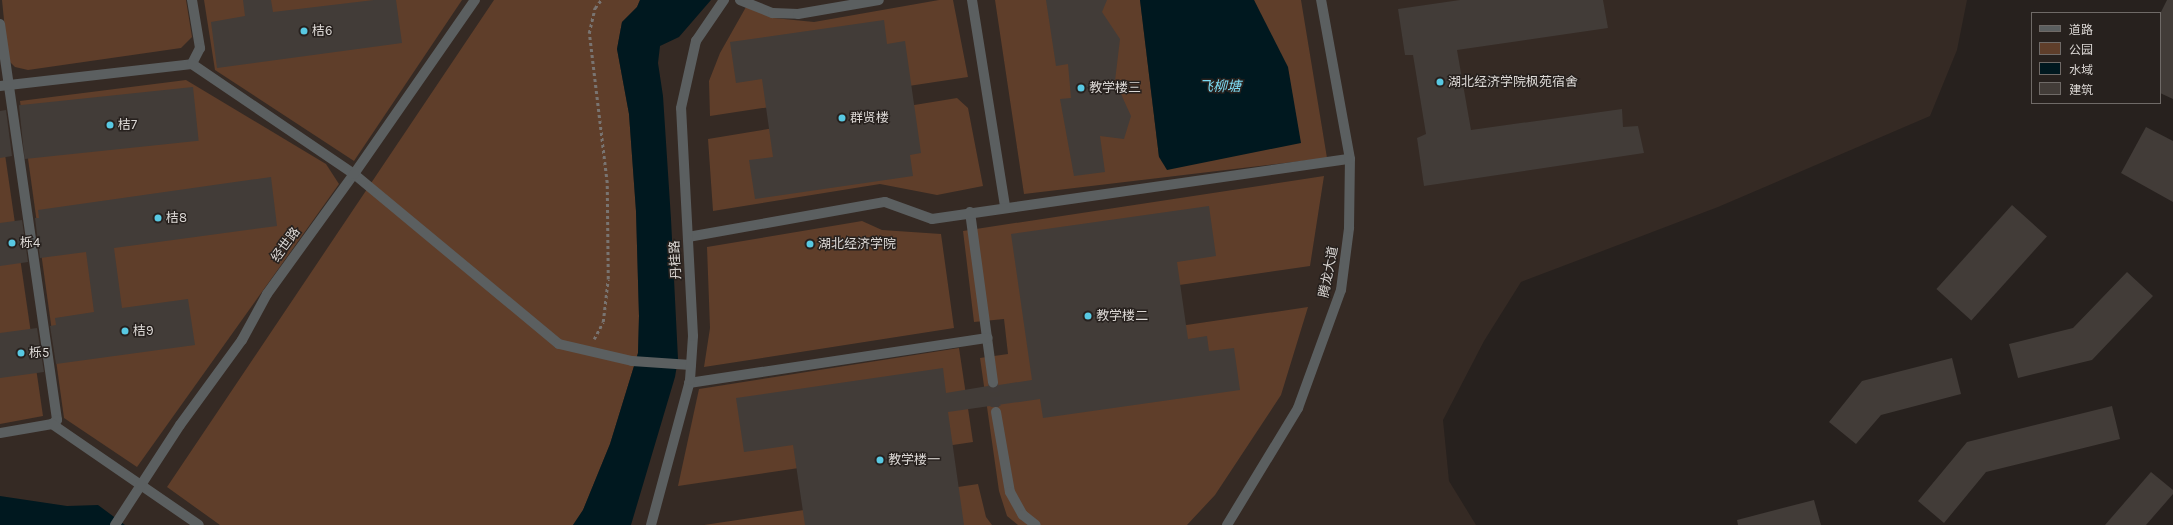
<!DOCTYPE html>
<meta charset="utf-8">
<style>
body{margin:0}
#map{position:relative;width:2173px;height:525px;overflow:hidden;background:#27211e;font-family:Karla,"Noto Sans SC",sans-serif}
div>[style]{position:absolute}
.built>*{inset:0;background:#352a24}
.green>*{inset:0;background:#5f3e2a}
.water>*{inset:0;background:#00181f}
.building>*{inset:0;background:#423c38;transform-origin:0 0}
.street-tunnel>*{height:10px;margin-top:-5px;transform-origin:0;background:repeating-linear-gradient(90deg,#423c39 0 10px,transparent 0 15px)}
.path>*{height:2.5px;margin-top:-1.25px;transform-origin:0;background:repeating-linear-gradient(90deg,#797471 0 3px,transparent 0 6px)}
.street>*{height:10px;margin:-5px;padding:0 5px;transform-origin:5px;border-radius:5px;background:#5b5f60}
.dots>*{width:11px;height:11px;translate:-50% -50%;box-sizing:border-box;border:2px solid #27211e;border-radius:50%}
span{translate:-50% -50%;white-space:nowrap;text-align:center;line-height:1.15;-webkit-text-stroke:3px #27211e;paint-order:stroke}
.poi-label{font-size:13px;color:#dbd7d4}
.left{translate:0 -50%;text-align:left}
.street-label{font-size:13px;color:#dbd7d4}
.water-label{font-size:14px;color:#7edbf3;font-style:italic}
.legend{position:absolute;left:2031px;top:12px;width:130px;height:92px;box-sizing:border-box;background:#27211e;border:1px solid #6f6a67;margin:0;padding:5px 7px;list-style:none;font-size:12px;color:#dbd7d4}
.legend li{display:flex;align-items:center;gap:8px;height:20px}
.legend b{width:20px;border:1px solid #6f6a67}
</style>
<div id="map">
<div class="built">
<div style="clip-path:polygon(0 0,1967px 0,1957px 50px,1930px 116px,1718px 207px,1521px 282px,1484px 341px,1443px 420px,1449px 481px,1476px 525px,0 525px)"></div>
</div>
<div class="green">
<div style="clip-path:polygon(2px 0,186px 0,192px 37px,181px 48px,28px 70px,15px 67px,8px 60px)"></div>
<div style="clip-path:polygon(204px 0,462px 0,354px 161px,215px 70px)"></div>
<div style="clip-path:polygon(494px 0,640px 0,637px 7px,622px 22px,617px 49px,629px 114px,636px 211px,639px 316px,638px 353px,610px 444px,583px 510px,573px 525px,220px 525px,167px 487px)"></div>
<div style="clip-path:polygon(939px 0,953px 0,968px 77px,710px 116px,709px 81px,720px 53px,746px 7px,774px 18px,814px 22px)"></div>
<div style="clip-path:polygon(995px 0,1140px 0,1159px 157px,1259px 11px,1254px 0,1301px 0,1327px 158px,1024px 194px)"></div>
<div style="clip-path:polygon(186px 80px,326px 164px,339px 184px,137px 467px,64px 418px,20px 101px)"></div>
<div style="clip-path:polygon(957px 98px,968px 108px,983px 186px,937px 195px,880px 184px,713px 211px,708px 139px)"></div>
<div style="clip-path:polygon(0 120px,43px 416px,0 424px)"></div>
<div style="clip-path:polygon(1324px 176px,1310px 266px,1145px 290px,1153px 330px,1308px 307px,1281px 395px,1215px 495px,1187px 525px,1018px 525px,1007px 516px,999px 491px,980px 358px,1008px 354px,1004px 319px,974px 322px,963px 231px)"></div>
<div style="clip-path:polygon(862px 221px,882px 230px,941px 234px,954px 328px,704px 367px,710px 328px,707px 247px)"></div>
<div style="clip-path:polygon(959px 348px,973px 442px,678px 486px,699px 389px)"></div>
<div style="clip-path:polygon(978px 484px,986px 517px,992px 525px,704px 525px)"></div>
</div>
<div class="water">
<div style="clip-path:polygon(640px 0,711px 0,679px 37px,660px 46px,658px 63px,663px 96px,671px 219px,678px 359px,675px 377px,631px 525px,573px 525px,583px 510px,610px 444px,638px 353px,639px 316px,636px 211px,629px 114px,617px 49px,622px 22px,637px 7px)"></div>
<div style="clip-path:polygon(1140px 0,1254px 0,1288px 67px,1301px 143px,1167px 170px,1159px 157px)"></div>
<div style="clip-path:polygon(0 496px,67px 506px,98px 505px,125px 525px,0 525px)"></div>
</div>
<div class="building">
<div style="clip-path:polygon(243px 0,271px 0,273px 12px,374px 0,396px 0,402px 43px,217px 68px,211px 22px,245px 16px)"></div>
<div style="clip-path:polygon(1046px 0,1107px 0,1102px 12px,1120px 39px,1115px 81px,1131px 116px,1124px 139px,1100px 136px,1105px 172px,1074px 176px,1060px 99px,1071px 98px,1068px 64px,1056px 66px)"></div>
<div style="clip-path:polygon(1460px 0,1603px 0,1608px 28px,1457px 50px,1471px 130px,1622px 109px,1623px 127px,1638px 126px,1644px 153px,1424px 186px,1417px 138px,1426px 134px,1413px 55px,1405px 55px,1398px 9px)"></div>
<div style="clip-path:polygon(2167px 0,2173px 0,2173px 99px,2160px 93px,2160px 14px)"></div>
<div style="clip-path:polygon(884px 20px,887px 44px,905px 41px,921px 153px,910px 155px,913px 176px,755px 199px,749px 160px,773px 157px,762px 79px,736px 83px,730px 42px)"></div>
<div style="left:193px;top:87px;width:54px;height:175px;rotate:84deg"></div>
<div style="clip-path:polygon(6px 110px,12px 156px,0 158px,0 111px)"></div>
<div style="clip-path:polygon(2146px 127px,2173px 141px,2173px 202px,2121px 173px)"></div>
<div style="clip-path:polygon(271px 177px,277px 226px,114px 248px,122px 308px,188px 299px,195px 345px,56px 364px,50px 326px,56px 325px,55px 318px,94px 312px,86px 252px,40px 258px,35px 218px,39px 218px,38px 210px)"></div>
<div style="left:2012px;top:205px;width:47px;height:113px;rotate:42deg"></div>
<div style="clip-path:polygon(1209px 206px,1216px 256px,1177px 262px,1188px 339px,1207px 336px,1209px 351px,1234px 348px,1240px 390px,1043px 418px,1040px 399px,948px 412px,964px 525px,805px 525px,793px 445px,744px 452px,736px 398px,943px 368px,946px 393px,988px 386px,994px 388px,999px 385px,1032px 380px,1011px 234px)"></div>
<div style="clip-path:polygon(22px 220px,28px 262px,0 266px,0 223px)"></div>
<div style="clip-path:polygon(2127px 272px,2153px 296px,2092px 360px,2018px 378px,2009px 344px,2073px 328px)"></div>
<div style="clip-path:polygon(37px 328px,44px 372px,0 378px,0 333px)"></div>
<div style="clip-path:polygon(1952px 358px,1961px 394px,1881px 415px,1856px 444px,1829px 422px,1862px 381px)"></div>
<div style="clip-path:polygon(2112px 406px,2120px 439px,1986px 472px,1944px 523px,1918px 501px,1967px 442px)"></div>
<div style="clip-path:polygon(2151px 472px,2173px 490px,2173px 494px,2146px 525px,2105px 525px)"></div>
<div style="clip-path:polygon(1814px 500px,1821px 525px,1738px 525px,1737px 520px)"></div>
</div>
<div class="street-tunnel">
<div style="left:993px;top:382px;width:30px;rotate:84deg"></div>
</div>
<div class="path">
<div style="left:594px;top:339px;width:19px;rotate:-62deg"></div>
<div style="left:603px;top:322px;width:43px;rotate:-83.4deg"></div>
<div style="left:608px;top:279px;width:96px;rotate:-90.6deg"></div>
<div style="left:607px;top:183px;width:151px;rotate:-96.8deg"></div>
<div style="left:589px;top:33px;width:26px;rotate:-77deg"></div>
<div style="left:595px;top:8px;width:10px;rotate:-53deg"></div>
</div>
<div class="street">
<div style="left:192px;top:0;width:49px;rotate:80.5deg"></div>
<div style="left:200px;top:48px;width:18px;rotate:117deg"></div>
<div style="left:740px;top:0;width:35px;rotate:22deg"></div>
<div style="left:773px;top:13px;width:25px;rotate:2deg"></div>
<div style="left:798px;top:14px;width:82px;rotate:-9.8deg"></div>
<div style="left:972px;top:0;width:210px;rotate:80.9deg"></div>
<div style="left:0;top:24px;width:400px;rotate:81.8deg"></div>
<div style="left:57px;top:420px;width:6px;rotate:141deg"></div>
<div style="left:0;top:86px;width:193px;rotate:-6.5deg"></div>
<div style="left:192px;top:64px;width:196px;rotate:34.2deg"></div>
<div style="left:354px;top:174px;width:266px;rotate:39.7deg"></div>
<div style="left:559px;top:344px;width:75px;rotate:13.1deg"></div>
<div style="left:632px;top:361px;width:59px;rotate:3.9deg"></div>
<div style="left:970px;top:212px;width:172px;rotate:82.3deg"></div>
<div style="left:688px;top:237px;width:200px;rotate:-10.1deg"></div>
<div style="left:885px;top:202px;width:50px;rotate:19.9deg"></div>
<div style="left:932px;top:219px;width:422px;rotate:-8.2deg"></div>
<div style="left:689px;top:383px;width:302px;rotate:-8.6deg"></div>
<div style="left:996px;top:412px;width:81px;rotate:80.1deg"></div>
<div style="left:1010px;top:492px;width:26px;rotate:61deg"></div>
<div style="left:1023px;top:515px;width:16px;rotate:38deg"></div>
<div style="left:0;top:433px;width:53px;rotate:-9.8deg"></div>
<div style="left:52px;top:424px;width:178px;rotate:34.5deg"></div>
<div style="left:115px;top:525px;width:119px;rotate:-57deg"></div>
<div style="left:180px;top:425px;width:105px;rotate:-53.9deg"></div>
<div style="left:242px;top:340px;width:52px;rotate:-61.5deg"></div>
<div style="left:267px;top:294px;width:148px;rotate:-54.1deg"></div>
<div style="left:354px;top:174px;width:212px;rotate:-55.2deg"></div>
<div style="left:651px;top:525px;width:150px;rotate:-74.9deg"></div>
<div style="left:690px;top:380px;width:44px;rotate:-86.1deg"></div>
<div style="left:693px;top:336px;width:228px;rotate:-93deg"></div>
<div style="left:681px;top:108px;width:69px;rotate:-77.4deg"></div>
<div style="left:696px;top:41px;width:50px;rotate:-55.7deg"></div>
<div style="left:1227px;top:525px;width:137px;rotate:-58.7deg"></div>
<div style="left:1298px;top:408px;width:126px;rotate:-70deg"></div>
<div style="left:1341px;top:290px;width:63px;rotate:-82.6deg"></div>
<div style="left:1349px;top:228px;width:69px;rotate:-89.2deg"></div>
<div style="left:1350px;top:159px;width:162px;rotate:-100.3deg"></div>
</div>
<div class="dots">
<div style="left:304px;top:31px;background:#58c9e3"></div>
<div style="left:1440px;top:82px;background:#58c9e3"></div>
<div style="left:1081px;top:88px;background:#58c9e3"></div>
<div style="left:842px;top:118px;background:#58c9e3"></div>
<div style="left:110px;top:125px;background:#58c9e3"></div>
<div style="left:158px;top:218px;background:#58c9e3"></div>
<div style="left:12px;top:243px;background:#58c9e3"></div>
<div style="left:810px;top:244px;background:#58c9e3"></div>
<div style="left:1088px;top:316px;background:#58c9e3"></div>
<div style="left:125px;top:331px;background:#58c9e3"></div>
<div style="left:21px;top:353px;background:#58c9e3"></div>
<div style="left:880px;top:460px;background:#58c9e3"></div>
</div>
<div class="poi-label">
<span class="left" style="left:312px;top:31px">桔6</span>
<span class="left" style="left:1448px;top:82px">湖北经济学院枫苑宿舍</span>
<span class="left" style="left:1089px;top:88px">教学楼三</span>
<span class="left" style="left:850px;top:118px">群贤楼</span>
<span class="left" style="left:118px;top:125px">桔7</span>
<span class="left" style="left:166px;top:218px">桔8</span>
<span class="left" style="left:20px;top:243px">栎4</span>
<span class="left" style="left:818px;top:244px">湖北经济学院</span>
<span class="left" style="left:1096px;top:316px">教学楼二</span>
<span class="left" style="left:133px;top:331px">桔9</span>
<span class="left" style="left:29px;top:353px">栎5</span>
<span class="left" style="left:888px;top:460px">教学楼一</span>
</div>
<div class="street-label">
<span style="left:286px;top:245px;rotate:-54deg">经世路</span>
<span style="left:676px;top:260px;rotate:-93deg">丹桂路</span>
<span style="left:1329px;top:272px;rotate:-79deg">腾龙大道</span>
</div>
<div class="water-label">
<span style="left:1220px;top:87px">飞柳塘</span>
</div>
<ul class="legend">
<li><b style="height:5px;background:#5b5f60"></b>道路</li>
<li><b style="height:11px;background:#5f3e2a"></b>公园</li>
<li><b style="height:11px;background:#00181f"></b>水域</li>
<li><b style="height:11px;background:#423c38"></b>建筑</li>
</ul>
</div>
